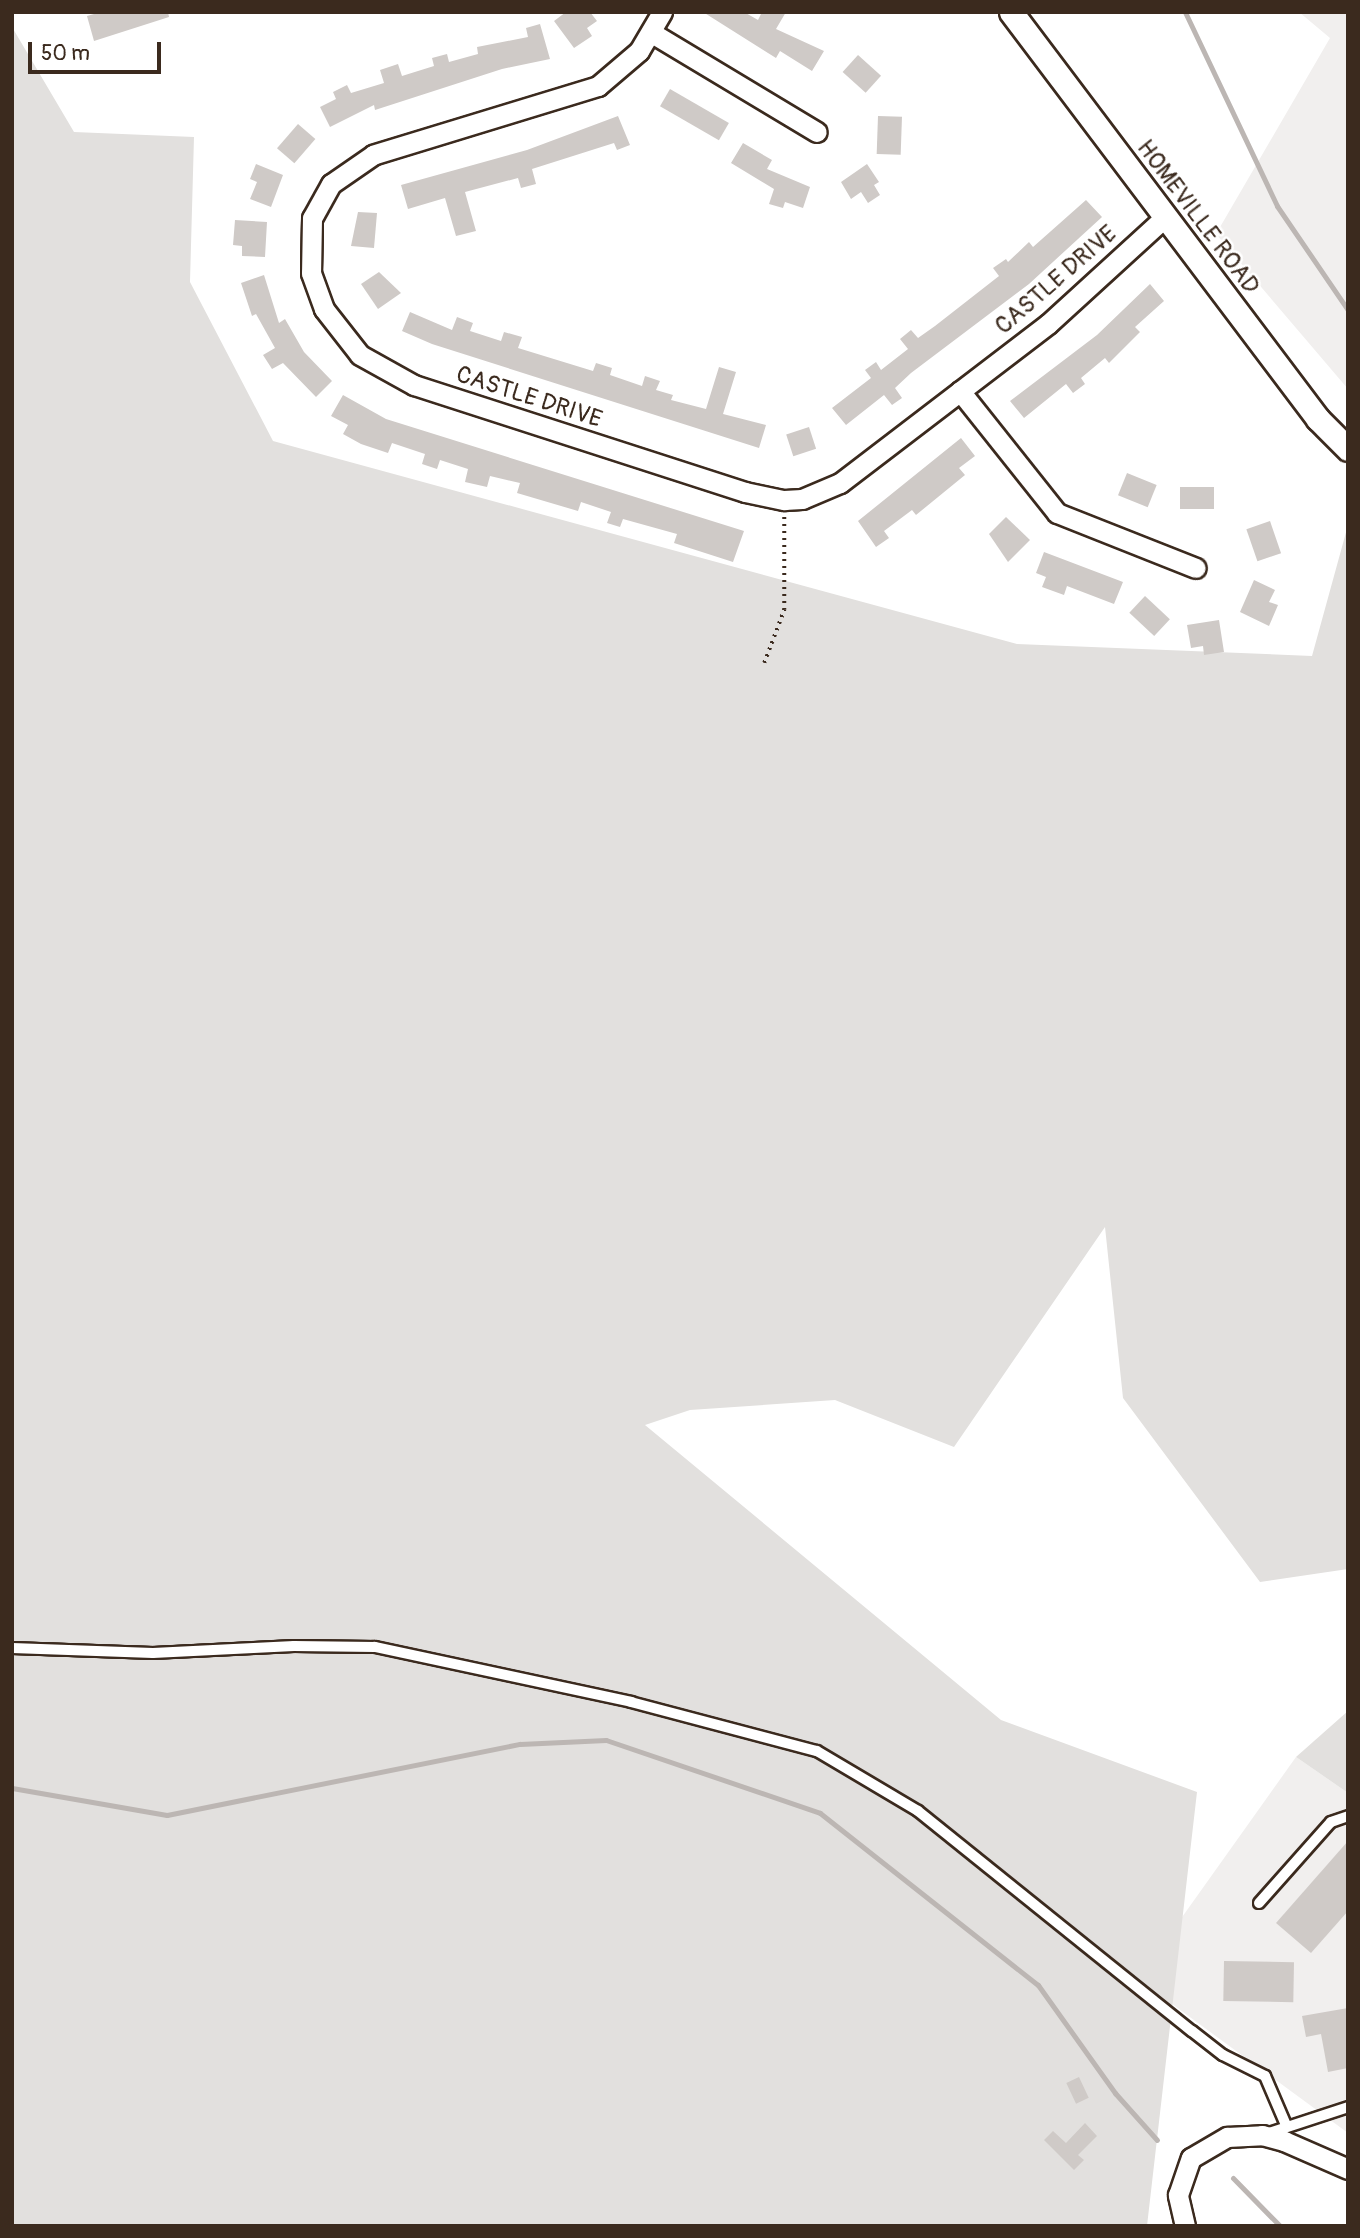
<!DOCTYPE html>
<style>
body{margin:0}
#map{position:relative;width:1360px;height:2238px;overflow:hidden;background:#fff;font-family:Pangolin,sans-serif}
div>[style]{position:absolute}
.built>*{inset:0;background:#f1efee}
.green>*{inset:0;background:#e2e0de}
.stream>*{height:5px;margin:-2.5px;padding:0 2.5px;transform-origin:2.5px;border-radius:2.5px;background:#bcb6b3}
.building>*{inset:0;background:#cfcac7;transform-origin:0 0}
.path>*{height:3.5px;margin-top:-1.75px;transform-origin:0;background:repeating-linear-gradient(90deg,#3b2a1e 0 2px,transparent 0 7px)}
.roads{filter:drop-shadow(2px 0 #3b2a1e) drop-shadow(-2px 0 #3b2a1e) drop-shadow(0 2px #3b2a1e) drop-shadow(0 -2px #3b2a1e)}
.service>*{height:10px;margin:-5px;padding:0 5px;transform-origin:5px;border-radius:5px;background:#fff}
.minor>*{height:19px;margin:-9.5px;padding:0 9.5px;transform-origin:9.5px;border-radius:9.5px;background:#fff}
.tertiary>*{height:23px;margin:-11.5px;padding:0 11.5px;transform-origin:11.5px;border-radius:11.5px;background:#fff}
span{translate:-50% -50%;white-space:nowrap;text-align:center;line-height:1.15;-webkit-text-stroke:5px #fff;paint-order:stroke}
.street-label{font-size:24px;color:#3b2a1e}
.frame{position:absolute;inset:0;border:14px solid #3b2a1e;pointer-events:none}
.scale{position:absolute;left:28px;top:42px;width:133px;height:32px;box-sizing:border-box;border:4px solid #3b2a1e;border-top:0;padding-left:9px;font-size:21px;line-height:24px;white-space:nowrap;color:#3b2a1e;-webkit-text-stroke:5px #fff;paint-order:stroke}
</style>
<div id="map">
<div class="built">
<div style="clip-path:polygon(1299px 12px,1348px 12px,1348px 389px,1216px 234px,1330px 38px)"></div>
<div style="clip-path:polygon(1296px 1757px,1348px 1793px,1348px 2133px,1138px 1979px)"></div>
</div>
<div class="green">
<div style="clip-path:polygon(12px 27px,74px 132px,194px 137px,190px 282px,273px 441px,1017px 644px,1312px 656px,1348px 525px,1348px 1569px,1260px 1582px,1123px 1398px,1105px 1227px,954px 1447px,835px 1400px,690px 1410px,645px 1425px,1001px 1720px,1197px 1792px,1147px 2226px,12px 2226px)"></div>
<div style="clip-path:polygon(1348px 1711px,1348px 1793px,1296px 1757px)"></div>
</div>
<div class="stream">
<div style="left:1185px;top:12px;width:215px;rotate:64.6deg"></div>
<div style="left:1277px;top:206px;width:126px;rotate:55.7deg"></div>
<div style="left:12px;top:1788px;width:157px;rotate:9.9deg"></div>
<div style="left:167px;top:1815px;width:360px;rotate:-11.4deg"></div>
<div style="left:520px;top:1744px;width:86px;rotate:-2.7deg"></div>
<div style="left:606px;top:1740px;width:226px;rotate:18.8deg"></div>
<div style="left:820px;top:1813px;width:278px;rotate:38.3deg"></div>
<div style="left:1038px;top:1985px;width:133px;rotate:54.5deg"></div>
<div style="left:1115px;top:2093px;width:63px;rotate:48.2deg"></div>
<div style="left:1233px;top:2178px;width:67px;rotate:45.6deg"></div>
</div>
<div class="building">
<div style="clip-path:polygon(101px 12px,168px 12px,169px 17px,94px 41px,87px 16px)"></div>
<div style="clip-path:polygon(566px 12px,590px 12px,597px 21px,587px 28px,592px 36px,574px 48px,554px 21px)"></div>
<div style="clip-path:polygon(703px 12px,744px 12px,758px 20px,762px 12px,786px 12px,776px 29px,824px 51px,812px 71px,780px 51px,776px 58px)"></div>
<div style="clip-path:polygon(540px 24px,550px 59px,502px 69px,375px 110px,374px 105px,330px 127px,320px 107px,336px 99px,333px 92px,347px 85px,351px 93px,384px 83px,380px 70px,398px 64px,402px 76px,434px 66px,432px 58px,447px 54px,449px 62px,478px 54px,477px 47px,528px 37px,526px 28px)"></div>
<div style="left:858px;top:55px;width:31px;height:23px;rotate:42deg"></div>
<div style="left:670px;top:89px;width:68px;height:20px;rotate:30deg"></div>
<div style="clip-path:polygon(618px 116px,630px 145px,617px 150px,614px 143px,532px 169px,536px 184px,521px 188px,518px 178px,465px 192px,476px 231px,456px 236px,445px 198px,408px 209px,401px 185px,527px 150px)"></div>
<div style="left:878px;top:116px;width:24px;height:38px;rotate:2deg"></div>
<div style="left:298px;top:124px;width:23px;height:32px;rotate:41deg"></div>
<div style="clip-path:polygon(743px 143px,772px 160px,767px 169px,810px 187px,803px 208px,785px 202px,783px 208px,769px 204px,774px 189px,731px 163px)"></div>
<div style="clip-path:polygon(256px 164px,283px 175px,271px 207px,250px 199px,257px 182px,250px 179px)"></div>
<div style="clip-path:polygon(867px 164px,879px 182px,874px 185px,880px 195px,868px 203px,861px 192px,851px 199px,841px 182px)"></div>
<div style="clip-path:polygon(1086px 200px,1102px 217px,1078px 239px,1029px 284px,911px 373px,895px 388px,902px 398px,892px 405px,884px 395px,846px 425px,832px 408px,871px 378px,865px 370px,876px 362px,881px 370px,908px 349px,900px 339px,911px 330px,918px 338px,935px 326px,999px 276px,993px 268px,1006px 259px,1008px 262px,1029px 242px,1033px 247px)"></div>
<div style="clip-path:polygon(358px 212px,377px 213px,374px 248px,351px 246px)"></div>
<div style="clip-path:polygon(235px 220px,267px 222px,265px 257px,242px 256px,242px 246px,233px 245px)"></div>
<div style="clip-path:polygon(379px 272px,401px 293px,378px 309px,361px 284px)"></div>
<div style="clip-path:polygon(264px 275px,279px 323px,285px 319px,304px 352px,332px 381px,316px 397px,283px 363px,272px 369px,263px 355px,275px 348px,256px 314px,252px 316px,241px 283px)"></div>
<div style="clip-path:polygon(1150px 284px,1164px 301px,1135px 327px,1140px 332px,1109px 363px,1105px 358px,1081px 378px,1085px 384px,1073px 393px,1066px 384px,1024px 418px,1010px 401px,1097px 335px)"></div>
<div style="clip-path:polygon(410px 312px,452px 330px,457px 317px,473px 323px,470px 331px,501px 341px,504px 332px,522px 337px,518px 348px,593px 371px,596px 363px,612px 368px,610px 375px,642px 386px,645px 376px,660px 381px,656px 390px,673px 395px,671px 400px,706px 409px,719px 367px,736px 372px,723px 414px,766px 425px,759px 448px,432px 344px,402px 331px)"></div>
<div style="clip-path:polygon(343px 395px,386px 419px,744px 531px,733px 562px,674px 543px,677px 534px,623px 519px,620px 527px,607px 523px,611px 512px,581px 502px,578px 511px,517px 493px,520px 483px,490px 476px,487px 487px,465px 482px,468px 469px,440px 460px,437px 469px,422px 464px,425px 454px,392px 443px,388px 453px,361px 444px,343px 434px,348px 425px,331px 416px)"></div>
<div style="left:809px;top:427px;width:23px;height:24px;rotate:72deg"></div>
<div style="clip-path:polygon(961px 438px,975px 456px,959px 468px,965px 475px,916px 515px,912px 510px,884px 531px,889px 538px,876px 547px,858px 521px)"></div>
<div style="left:1127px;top:473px;width:32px;height:24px;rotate:22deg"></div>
<div style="left:1180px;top:487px;width:34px;height:22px"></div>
<div style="clip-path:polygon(1006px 517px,1030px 540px,1008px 562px,989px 534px)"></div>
<div style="left:1270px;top:521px;width:34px;height:25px;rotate:71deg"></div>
<div style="clip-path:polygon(1044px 552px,1123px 582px,1114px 604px,1067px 586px,1064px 595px,1042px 587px,1046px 577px,1036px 573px)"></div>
<div style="clip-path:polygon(1254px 580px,1275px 590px,1269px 602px,1278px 605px,1269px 626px,1240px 612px)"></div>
<div style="left:1145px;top:596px;width:34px;height:23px;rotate:43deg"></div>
<div style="clip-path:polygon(1219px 620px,1224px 652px,1204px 655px,1203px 646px,1191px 648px,1187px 625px)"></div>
<div style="clip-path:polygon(1348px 1841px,1348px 1911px,1311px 1953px,1276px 1923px)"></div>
<div style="left:1224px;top:1961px;width:70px;height:40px;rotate:1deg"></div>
<div style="clip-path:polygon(1348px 2008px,1348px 2068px,1328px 2072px,1321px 2034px,1306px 2037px,1302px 2016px)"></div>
<div style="left:1079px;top:2077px;width:23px;height:14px;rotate:65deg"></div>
<div style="clip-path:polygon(1085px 2123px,1097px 2136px,1078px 2155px,1084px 2160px,1074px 2170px,1044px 2140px,1053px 2131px,1066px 2143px)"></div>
</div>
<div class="path">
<div style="left:764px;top:663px;width:57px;rotate:-69.3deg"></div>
<div style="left:784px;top:610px;width:94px;rotate:-90deg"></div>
</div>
<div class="roads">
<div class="service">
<div style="left:12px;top:1648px;width:141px;rotate:2deg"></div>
<div style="left:153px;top:1653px;width:141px;rotate:-2.8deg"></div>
<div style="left:294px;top:1646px;width:81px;rotate:0.7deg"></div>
<div style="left:375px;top:1647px;width:262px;rotate:12.1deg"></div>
<div style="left:631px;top:1702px;width:192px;rotate:14.8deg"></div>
<div style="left:817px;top:1751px;width:117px;rotate:30.7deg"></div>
<div style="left:918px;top:1811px;width:351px;rotate:38.8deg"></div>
<div style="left:1192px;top:2031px;width:39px;rotate:38deg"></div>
<div style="left:1223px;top:2055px;width:47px;rotate:26.6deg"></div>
<div style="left:1265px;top:2076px;width:53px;rotate:66.8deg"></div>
<div style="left:1259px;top:1903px;width:108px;rotate:-48.4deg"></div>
<div style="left:1331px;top:1822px;width:18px;rotate:-19deg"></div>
<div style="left:1266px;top:2134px;width:86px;rotate:-18.2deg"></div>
</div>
<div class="minor">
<div style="left:662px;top:12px;width:45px;rotate:120.5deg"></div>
<div style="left:639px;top:51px;width:54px;rotate:139.5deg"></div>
<div style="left:598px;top:86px;width:235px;rotate:163deg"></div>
<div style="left:373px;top:155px;width:51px;rotate:145.4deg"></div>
<div style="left:331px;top:184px;width:39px;rotate:119deg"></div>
<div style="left:312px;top:218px;width:55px;rotate:91deg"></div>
<div style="left:311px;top:273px;width:38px;rotate:70deg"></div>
<div style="left:324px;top:309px;width:58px;rotate:52deg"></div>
<div style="left:360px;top:355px;width:62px;rotate:29.1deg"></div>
<div style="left:414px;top:385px;width:348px;rotate:17.9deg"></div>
<div style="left:745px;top:492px;width:40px;rotate:12deg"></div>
<div style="left:784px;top:500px;width:18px;rotate:-3deg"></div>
<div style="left:802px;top:499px;width:41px;rotate:-22.8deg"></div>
<div style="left:840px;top:483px;width:262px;rotate:-37.4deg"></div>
<div style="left:1048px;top:324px;width:159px;rotate:-42.4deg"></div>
<div style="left:652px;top:33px;width:192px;rotate:31deg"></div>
<div style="left:960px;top:391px;width:156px;rotate:51.5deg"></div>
<div style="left:1057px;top:513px;width:149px;rotate:21.6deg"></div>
<div style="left:1185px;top:2226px;width:32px;rotate:-103deg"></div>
<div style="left:1178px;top:2195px;width:39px;rotate:-71deg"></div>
<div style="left:1191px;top:2158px;width:42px;rotate:-30.3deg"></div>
<div style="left:1227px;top:2137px;width:35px;rotate:-3deg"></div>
<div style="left:1262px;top:2135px;width:23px;rotate:15deg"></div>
<div style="left:1284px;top:2141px;width:70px;rotate:23.6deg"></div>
</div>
<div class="tertiary">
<div style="left:1011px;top:12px;width:510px;rotate:52.97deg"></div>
<div style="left:1318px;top:419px;width:42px;rotate:45deg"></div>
</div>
</div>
<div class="street-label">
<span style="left:1198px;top:217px;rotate:53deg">HOMEVILLE ROAD</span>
<span style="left:1056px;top:280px;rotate:-41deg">CASTLE DRIVE</span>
<span style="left:529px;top:397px;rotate:18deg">CASTLE DRIVE</span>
</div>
<div class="frame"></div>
<div class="scale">50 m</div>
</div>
